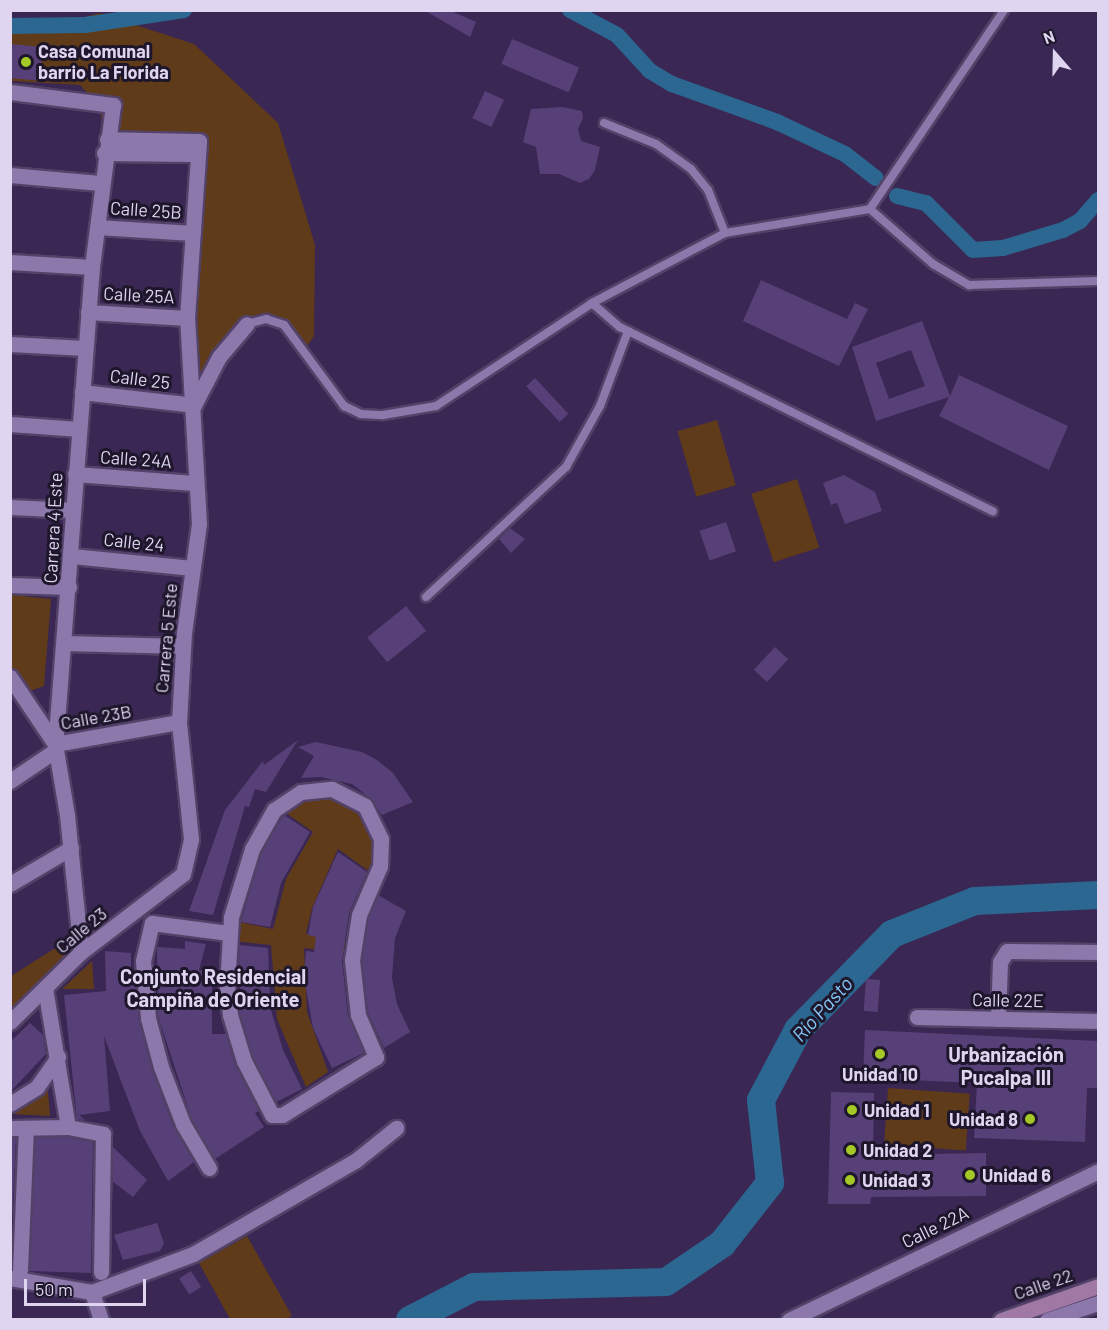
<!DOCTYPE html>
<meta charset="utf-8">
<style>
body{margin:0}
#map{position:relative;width:1109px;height:1330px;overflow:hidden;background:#3b2753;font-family:Barlow,sans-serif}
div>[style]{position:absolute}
.green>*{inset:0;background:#5f3b19;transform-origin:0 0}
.canal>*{height:16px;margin:-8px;padding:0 8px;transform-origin:8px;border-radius:8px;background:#2b6791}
.river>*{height:28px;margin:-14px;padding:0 14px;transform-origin:14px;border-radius:14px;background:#2b6791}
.building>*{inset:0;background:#574077;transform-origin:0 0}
.roads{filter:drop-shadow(2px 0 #534268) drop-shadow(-2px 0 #534268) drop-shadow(0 2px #534268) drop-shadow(0 -2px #534268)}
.lane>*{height:8px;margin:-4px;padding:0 4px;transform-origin:4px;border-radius:4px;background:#8d78ab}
.street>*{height:15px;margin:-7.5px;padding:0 7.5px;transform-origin:7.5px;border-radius:7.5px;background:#8d78ab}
.secondary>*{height:15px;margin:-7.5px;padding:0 7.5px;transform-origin:7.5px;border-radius:7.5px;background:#9f79a3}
.dots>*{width:16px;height:16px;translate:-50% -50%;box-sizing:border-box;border:3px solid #1e162a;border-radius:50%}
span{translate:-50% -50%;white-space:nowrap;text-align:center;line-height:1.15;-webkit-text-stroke:6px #1e162a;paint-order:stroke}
.poi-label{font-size:18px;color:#dfd5f1;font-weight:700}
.left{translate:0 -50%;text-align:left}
.right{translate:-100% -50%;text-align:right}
.street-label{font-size:18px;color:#dfd5f1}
.neighbourhood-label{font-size:20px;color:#dfd5f1;font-weight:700}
.water-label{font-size:20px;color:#84c6f8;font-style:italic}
.frame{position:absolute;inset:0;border:12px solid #dfd5f1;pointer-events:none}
.north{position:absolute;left:1025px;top:24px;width:60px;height:60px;-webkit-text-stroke:4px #1e162a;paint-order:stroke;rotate:340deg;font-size:16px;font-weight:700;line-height:24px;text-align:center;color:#dfd5f1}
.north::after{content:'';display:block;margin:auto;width:21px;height:27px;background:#dfd5f1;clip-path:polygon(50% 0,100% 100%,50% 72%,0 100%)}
.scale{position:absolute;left:24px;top:1279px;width:122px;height:27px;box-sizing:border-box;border:3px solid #dfd5f1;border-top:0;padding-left:8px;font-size:18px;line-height:21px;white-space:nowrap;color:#dfd5f1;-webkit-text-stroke:4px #1e162a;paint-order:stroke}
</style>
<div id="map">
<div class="green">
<div style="clip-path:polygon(99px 13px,194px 44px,278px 123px,315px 245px,314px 336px,307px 346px,297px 332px,266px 321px,240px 324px,185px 409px,180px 330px,192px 315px,200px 237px,201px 165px,165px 141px,98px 144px,102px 121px,99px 106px,80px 85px,11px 81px,10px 31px,58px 25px)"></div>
<div style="left:717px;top:420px;width:68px;height:41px;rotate:74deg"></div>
<div style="left:797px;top:479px;width:72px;height:48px;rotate:72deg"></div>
<div style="clip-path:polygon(11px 595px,51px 599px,44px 686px,27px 692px,11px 666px)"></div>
<div style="clip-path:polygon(308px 796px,331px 796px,347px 802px,370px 827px,375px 844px,370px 872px,338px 849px,312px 908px,306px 934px,345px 940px,344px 953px,304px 948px,307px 1012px,328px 1072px,306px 1087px,277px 1019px,271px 945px,231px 941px,234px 921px,273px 929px,286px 879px,313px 832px,283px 811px)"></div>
<div style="clip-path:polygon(68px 940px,75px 953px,11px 1019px,11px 976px)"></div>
<div style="clip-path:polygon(92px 961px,94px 989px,62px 989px)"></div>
<div style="clip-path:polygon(47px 1080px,50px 1116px,11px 1114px,10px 1111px)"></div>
<div style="left:888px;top:1088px;width:82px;height:57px;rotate:4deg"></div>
<div style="clip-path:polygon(247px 1236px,292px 1316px,286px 1319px,230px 1319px,199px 1263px)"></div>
</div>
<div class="canal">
<div style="left:570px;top:10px;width:53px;rotate:28deg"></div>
<div style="left:617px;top:35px;width:49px;rotate:47.5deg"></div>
<div style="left:650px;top:71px;width:26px;rotate:31deg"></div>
<div style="left:672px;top:84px;width:112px;rotate:19.9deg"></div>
<div style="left:777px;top:122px;width:75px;rotate:25.2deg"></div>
<div style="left:845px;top:154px;width:39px;rotate:38deg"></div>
<div style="left:10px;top:26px;width:75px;rotate:-0.8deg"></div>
<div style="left:85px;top:25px;width:100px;rotate:-8.6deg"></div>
<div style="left:897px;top:196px;width:30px;rotate:14deg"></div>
<div style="left:926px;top:203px;width:66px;rotate:45deg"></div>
<div style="left:973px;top:250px;width:30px;rotate:-4deg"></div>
<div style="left:1003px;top:248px;width:63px;rotate:-16.7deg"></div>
<div style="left:1063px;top:230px;width:19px;rotate:-28deg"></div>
<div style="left:1080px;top:221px;width:28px;rotate:-49deg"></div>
</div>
<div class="river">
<div style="left:410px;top:1320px;width:72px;rotate:-27.3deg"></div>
<div style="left:474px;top:1287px;width:192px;rotate:-1.5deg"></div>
<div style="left:666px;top:1282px;width:68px;rotate:-34.2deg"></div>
<div style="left:722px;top:1244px;width:78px;rotate:-51.8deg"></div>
<div style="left:770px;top:1183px;width:83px;rotate:-96.2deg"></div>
<div style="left:761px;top:1100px;width:79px;rotate:-62.1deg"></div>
<div style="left:798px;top:1030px;width:134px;rotate:-45.6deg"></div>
<div style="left:892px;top:934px;width:89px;rotate:-21.7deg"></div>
<div style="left:975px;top:901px;width:123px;rotate:-2.8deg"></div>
</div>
<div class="building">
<div style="clip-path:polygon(424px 10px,451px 11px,476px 22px,470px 37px)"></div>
<div style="left:512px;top:39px;width:73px;height:27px;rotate:23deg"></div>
<div style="left:10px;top:44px;width:33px;height:34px;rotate:5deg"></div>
<div style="left:485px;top:91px;width:21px;height:30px;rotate:25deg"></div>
<div style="clip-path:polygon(562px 107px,582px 111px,583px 118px,578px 129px,581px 141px,600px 147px,595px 170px,589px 179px,580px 183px,559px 174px,540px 174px,536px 147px,523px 142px,531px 109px)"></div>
<div style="clip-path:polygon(761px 280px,847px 319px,855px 303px,868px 309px,839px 366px,743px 321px)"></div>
<div style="clip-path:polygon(evenodd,922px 321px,950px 396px,959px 375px,1068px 426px,1049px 470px,939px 416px,949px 397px,876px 421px,852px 347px,922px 321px,911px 350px,925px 386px,889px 399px,876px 363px,911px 350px)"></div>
<div style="left:535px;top:378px;width:49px;height:12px;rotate:47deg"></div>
<div style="clip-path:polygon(844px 475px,875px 492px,882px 511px,845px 524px,837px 503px,831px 505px,823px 483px)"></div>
<div style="left:726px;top:522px;width:31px;height:28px;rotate:71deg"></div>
<div style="clip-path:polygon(510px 528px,525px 539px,511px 553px,499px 539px)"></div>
<div style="left:406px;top:606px;width:32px;height:50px;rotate:51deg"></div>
<div style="left:775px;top:647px;width:18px;height:31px;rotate:43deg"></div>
<div style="clip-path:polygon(298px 740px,266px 792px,255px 789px,249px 807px,245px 806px,213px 915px,189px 911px,225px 810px,263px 761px,264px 765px)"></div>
<div style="clip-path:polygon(316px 742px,362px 752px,377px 760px,393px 773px,413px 802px,382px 815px,370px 798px,352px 784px,321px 777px,301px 778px,314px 756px,298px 747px)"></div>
<div style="clip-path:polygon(284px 815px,310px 832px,281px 883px,270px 927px,241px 922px,261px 853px)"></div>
<div style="clip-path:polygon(338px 852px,367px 872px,349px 913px,342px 961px,348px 1016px,364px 1053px,332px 1068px,313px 1028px,304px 977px,306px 951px,314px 952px,316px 937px,308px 935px,313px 907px)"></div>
<div style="clip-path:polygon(378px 895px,406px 911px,395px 938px,392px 978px,397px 1004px,410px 1032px,384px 1048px,368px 1012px,362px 960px,368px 918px)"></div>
<div style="clip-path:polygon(185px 941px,206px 944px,199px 970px,212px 974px,212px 1034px,226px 1034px,235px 1065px,259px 1111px,255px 1113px,264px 1127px,215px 1159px,192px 1120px,158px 1016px,157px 947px,185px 949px)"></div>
<div style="clip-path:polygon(239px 945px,268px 948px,270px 1007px,283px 1050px,302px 1089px,276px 1102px,253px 1057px,240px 1013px)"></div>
<div style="clip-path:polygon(105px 951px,131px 953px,131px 981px,135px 981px,139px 1020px,152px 1070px,174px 1128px,194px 1162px,168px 1181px,140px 1131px,104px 1036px,110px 1111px,79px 1115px,85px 1120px,77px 1119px,64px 995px,106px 991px)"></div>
<div style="left:866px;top:979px;width:14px;height:32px;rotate:4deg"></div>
<div style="clip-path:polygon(30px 1023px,43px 1035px,46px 1054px,10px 1092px,10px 1042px)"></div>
<div style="clip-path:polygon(865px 1030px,1098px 1041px,1098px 1088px,1087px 1088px,1085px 1142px,974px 1138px,977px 1083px,863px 1078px)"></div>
<div style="clip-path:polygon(831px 1092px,874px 1093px,873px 1155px,986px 1153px,986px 1196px,871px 1197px,870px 1204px,828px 1204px)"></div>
<div style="clip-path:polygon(35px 1137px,67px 1137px,93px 1142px,91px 1273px,30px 1271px)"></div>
<div style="clip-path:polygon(10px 1138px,16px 1138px,10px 1264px)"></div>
<div style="clip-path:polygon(113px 1147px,147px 1180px,133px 1197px,112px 1181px)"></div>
<div style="clip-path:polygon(157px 1223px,164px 1243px,160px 1251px,123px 1260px,114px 1235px)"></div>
<div style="left:191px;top:1271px;width:19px;height:14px;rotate:58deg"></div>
</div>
<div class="roads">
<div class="lane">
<div style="left:604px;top:123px;width:56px;rotate:22deg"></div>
<div style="left:656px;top:144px;width:43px;rotate:35.5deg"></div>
<div style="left:691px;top:169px;width:27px;rotate:51deg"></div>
<div style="left:708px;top:190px;width:46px;rotate:68.4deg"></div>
<div style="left:870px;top:209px;width:84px;rotate:41.1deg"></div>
<div style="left:933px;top:264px;width:42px;rotate:30.3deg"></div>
<div style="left:969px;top:285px;width:129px;rotate:-1.8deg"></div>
<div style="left:592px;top:303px;width:37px;rotate:41deg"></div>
<div style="left:620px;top:327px;width:416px;rotate:26.3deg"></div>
<div style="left:247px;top:324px;width:20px;rotate:-15deg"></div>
<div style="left:266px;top:319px;width:19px;rotate:18deg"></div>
<div style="left:284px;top:325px;width:101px;rotate:53.5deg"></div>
<div style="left:344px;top:406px;width:19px;rotate:25deg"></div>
<div style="left:361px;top:414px;width:22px;rotate:3deg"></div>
<div style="left:383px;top:415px;width:54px;rotate:-9.6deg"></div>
<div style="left:436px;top:406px;width:187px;rotate:-33.4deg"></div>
<div style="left:592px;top:303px;width:150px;rotate:-27.8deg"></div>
<div style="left:725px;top:233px;width:147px;rotate:-9.4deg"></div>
<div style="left:870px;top:209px;width:240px;rotate:-56deg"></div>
<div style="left:426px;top:597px;width:191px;rotate:-42.9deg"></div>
<div style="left:566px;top:467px;width:70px;rotate:-60.9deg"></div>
<div style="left:600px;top:406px;width:80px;rotate:-69.5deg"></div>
</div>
<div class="street">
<div style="left:10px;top:92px;width:104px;rotate:7.2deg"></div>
<div style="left:113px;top:105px;width:163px;rotate:97.4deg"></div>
<div style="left:92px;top:267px;width:478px;rotate:94.4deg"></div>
<div style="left:55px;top:744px;width:72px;rotate:80.4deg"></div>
<div style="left:67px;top:815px;width:138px;rotate:84.2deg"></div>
<div style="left:104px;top:153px;width:87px;rotate:0.7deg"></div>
<div style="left:10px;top:175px;width:90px;rotate:5.1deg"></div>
<div style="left:97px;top:227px;width:96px;rotate:3.6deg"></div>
<div style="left:10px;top:262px;width:82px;rotate:3.5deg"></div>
<div style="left:88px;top:312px;width:99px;rotate:3.5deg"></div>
<div style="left:10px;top:344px;width:75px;rotate:3.1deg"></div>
<div style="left:82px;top:392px;width:113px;rotate:6.6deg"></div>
<div style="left:194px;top:405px;width:54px;rotate:-62.5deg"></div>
<div style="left:219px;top:357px;width:43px;rotate:-49.7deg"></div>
<div style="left:10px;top:424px;width:69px;rotate:4.1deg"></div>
<div style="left:75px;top:474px;width:119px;rotate:4.3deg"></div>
<div style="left:10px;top:507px;width:63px;rotate:2.7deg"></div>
<div style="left:72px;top:556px;width:121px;rotate:5.7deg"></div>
<div style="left:10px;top:585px;width:59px;rotate:1.9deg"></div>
<div style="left:64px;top:643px;width:119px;rotate:1.4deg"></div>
<div style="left:10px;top:677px;width:81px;rotate:56.1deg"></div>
<div style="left:55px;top:744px;width:126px;rotate:-10.1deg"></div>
<div style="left:10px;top:781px;width:55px;rotate:-34deg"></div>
<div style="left:332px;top:789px;width:37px;rotate:27deg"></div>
<div style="left:365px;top:806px;width:37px;rotate:64deg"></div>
<div style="left:381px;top:839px;width:27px;rotate:92deg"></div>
<div style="left:380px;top:866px;width:53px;rotate:113.2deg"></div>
<div style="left:359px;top:915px;width:46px;rotate:98.8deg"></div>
<div style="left:352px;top:960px;width:55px;rotate:83.8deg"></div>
<div style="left:358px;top:1015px;width:46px;rotate:66.8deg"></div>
<div style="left:376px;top:1057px;width:110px;rotate:148.3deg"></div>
<div style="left:282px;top:1115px;width:10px;rotate:180deg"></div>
<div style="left:272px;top:1115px;width:61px;rotate:-117.4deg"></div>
<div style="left:244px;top:1061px;width:48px;rotate:-106.9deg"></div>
<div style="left:230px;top:1015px;width:28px;rotate:-96deg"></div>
<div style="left:227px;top:987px;width:70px;rotate:-86.7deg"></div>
<div style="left:231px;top:917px;width:71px;rotate:-72.8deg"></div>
<div style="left:252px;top:849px;width:45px;rotate:-60.6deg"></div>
<div style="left:274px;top:810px;width:32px;rotate:-34deg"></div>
<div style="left:301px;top:792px;width:31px;rotate:-6deg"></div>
<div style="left:10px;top:884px;width:71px;rotate:-30.5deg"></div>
<div style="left:45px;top:988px;width:141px;rotate:80.6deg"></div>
<div style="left:917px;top:1017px;width:181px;rotate:1.3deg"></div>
<div style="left:998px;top:1019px;width:57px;rotate:-88deg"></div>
<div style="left:1000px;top:962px;width:13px;rotate:-58deg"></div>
<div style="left:1007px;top:951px;width:91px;rotate:0.6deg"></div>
<div style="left:10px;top:1022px;width:100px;rotate:-44.6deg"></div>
<div style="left:81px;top:952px;width:128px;rotate:-37.4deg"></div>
<div style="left:183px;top:874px;width:36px;rotate:-77deg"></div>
<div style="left:191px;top:839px;width:118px;rotate:-95.9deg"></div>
<div style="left:179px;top:722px;width:89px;rotate:-86.8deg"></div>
<div style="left:184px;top:633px;width:110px;rotate:-82.2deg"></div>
<div style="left:199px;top:524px;width:206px;rotate:-93.3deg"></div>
<div style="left:187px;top:318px;width:177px;rotate:-86.1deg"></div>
<div style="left:199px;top:141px;width:92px;rotate:-178.8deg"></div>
<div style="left:10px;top:1104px;width:32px;rotate:-32deg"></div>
<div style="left:37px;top:1087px;width:37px;rotate:-55deg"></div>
<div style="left:10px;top:1128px;width:58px;rotate:-1deg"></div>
<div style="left:68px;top:1127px;width:36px;rotate:11deg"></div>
<div style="left:103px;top:1134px;width:138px;rotate:90.8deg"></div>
<div style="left:209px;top:1168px;width:51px;rotate:-120.6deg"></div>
<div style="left:183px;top:1124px;width:61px;rotate:-111.1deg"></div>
<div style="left:161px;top:1067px;width:51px;rotate:-104.9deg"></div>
<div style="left:148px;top:1018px;width:57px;rotate:-95deg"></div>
<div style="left:143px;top:961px;width:39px;rotate:-77deg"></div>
<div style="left:152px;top:923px;width:77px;rotate:7.5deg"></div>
<div style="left:20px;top:1270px;width:141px;rotate:-87.6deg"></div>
<div style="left:10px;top:1278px;width:83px;rotate:9.7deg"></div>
<div style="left:101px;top:1320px;width:29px;rotate:-108deg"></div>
<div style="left:92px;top:1292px;width:108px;rotate:-20.6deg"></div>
<div style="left:193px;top:1254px;width:187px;rotate:-29.9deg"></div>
<div style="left:355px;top:1161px;width:53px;rotate:-38.8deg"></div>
<div style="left:789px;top:1320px;width:343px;rotate:-25.7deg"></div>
<div style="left:1047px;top:1320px;width:54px;rotate:-18.4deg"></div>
</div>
<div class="secondary">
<div style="left:1001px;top:1320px;width:103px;rotate:-19.3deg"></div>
</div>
</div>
<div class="dots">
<div style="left:26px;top:62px;background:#a4c825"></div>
<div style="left:880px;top:1054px;background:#a4c825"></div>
<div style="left:852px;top:1110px;background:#a4c825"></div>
<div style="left:1030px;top:1119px;background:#a4c825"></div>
<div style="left:851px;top:1150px;background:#a4c825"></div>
<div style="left:970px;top:1175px;background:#a4c825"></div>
<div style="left:850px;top:1180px;background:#a4c825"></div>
</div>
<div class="poi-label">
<span class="left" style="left:38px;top:62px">Casa Comunal<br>barrio La Florida</span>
<span style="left:880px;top:1074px">Unidad 10</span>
<span class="left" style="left:864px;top:1110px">Unidad 1</span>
<span class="right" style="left:1018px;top:1119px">Unidad 8</span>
<span class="left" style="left:863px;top:1150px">Unidad 2</span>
<span class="left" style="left:982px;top:1175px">Unidad 6</span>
<span class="left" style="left:862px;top:1180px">Unidad 3</span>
</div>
<div class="street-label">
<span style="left:146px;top:210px;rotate:4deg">Calle 25B</span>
<span style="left:139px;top:295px;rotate:3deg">Calle 25A</span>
<span style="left:140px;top:379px;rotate:7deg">Calle 25</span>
<span style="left:136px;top:459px;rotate:4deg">Calle 24A</span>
<span style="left:53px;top:528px;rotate:-87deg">Carrera 4 Este</span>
<span style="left:134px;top:542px;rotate:6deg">Calle 24</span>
<span style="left:166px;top:638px;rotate:-85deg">Carrera 5 Este</span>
<span style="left:96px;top:717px;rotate:-10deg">Calle 23B</span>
<span style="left:81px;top:930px;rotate:-40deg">Calle 23</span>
<span style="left:1008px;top:1000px;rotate:1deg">Calle 22E</span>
<span style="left:935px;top:1227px;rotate:-26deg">Calle 22A</span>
<span style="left:1043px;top:1284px;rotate:-19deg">Calle 22</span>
</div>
<div class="neighbourhood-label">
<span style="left:213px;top:988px">Conjunto Residencial<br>Campiña de Oriente</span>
<span style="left:1006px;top:1066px">Urbanización<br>Pucalpa III</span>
</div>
<div class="water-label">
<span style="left:822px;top:1009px;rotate:-48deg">Río Pasto</span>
</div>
<div class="frame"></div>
<div class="north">N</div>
<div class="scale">50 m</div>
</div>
